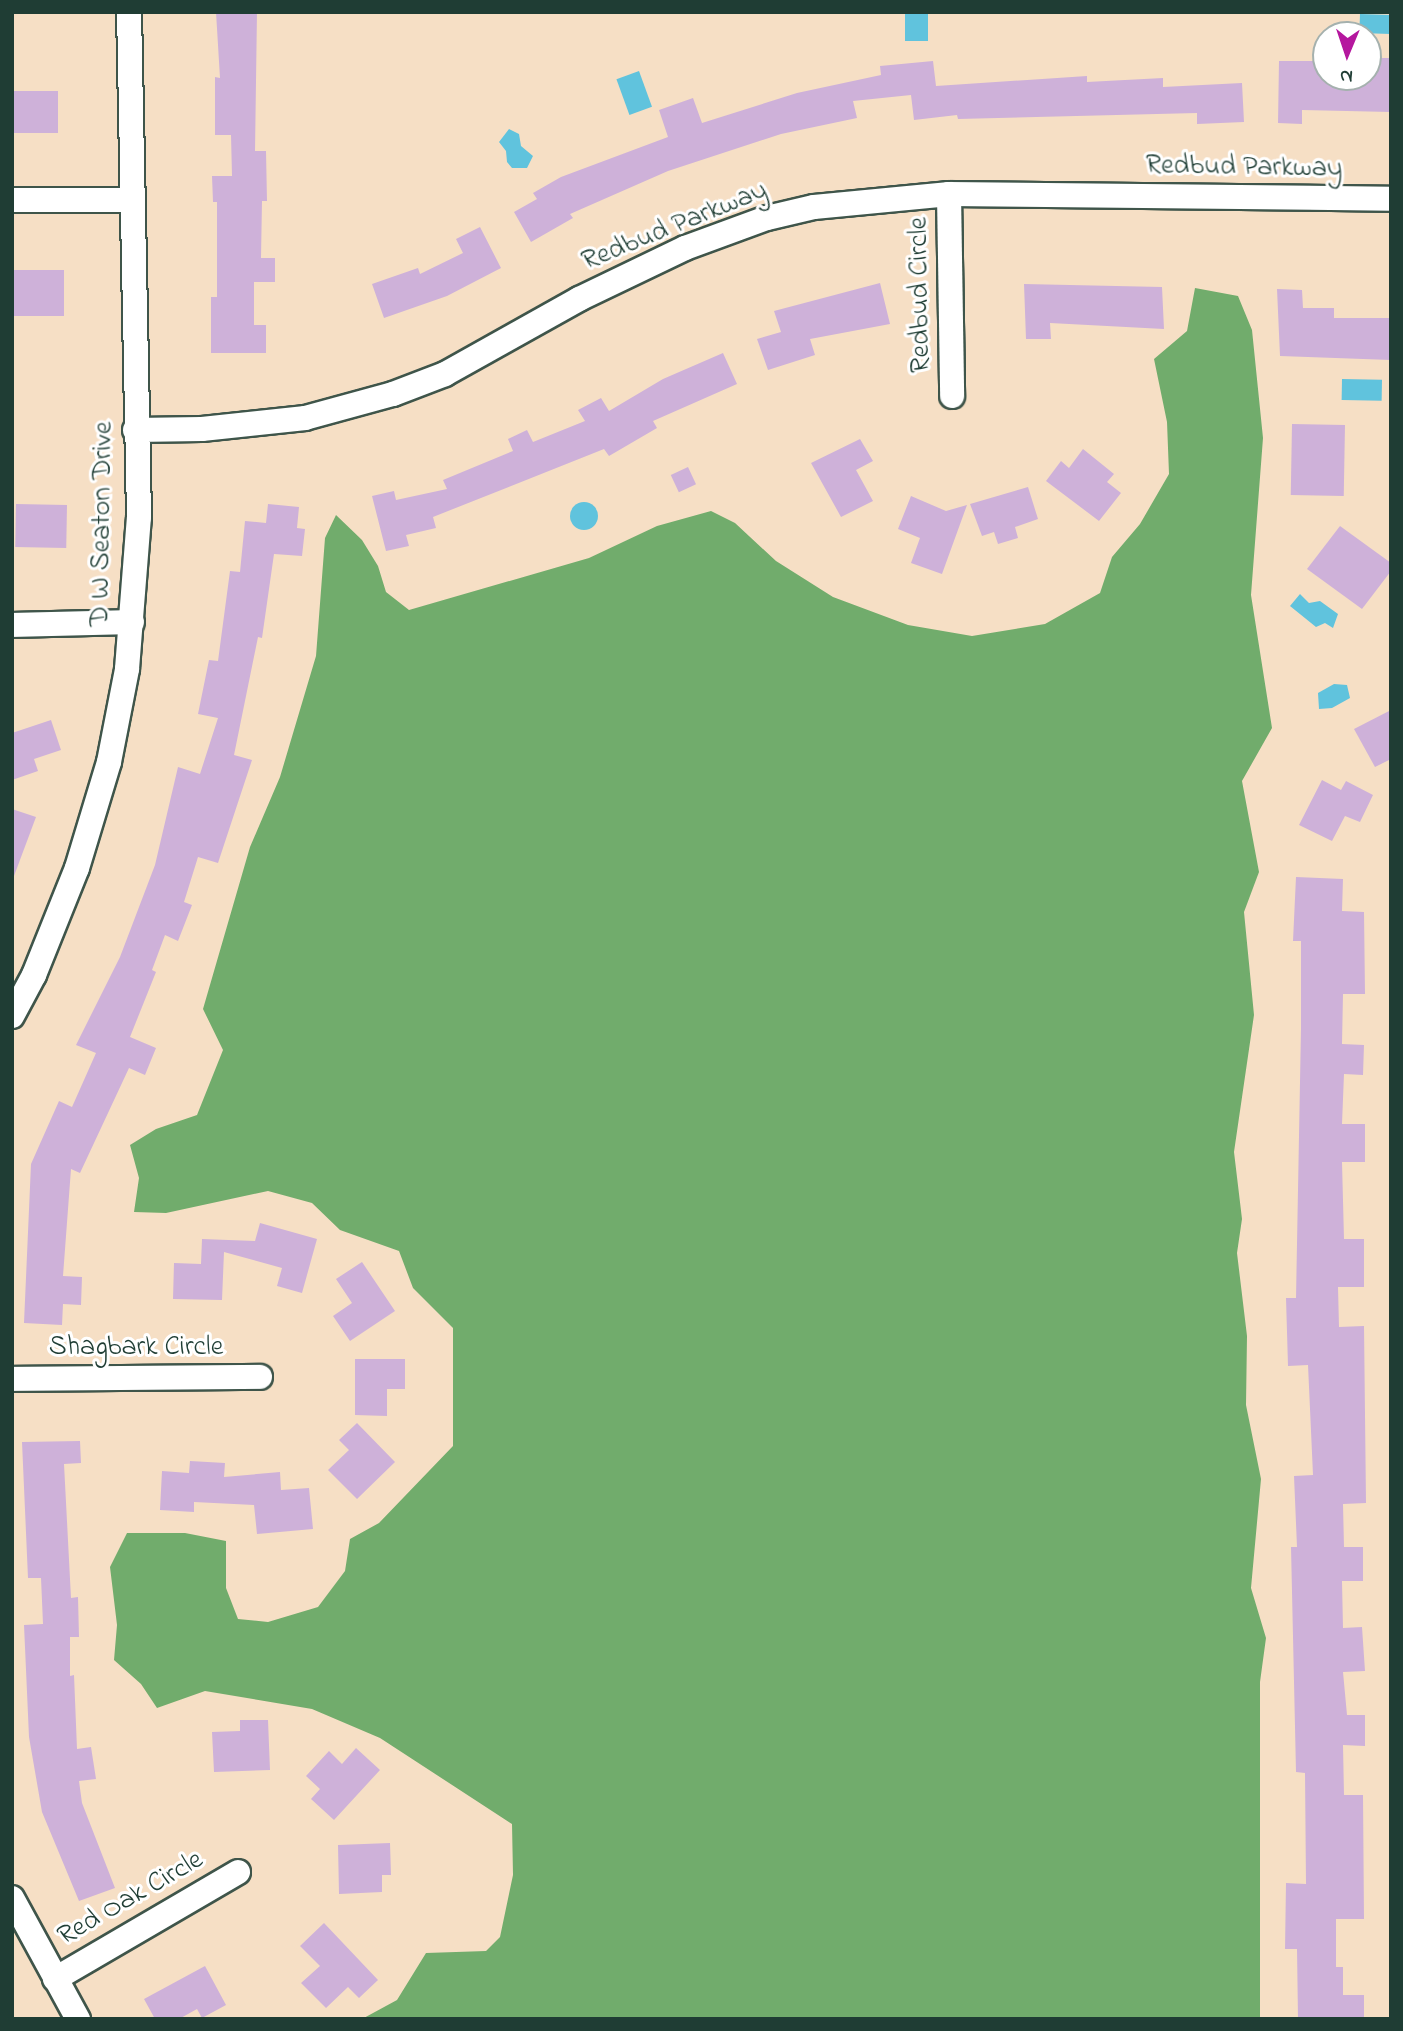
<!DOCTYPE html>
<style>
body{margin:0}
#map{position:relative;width:1403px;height:2031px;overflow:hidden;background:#f6dfc5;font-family:"Indie Flower",sans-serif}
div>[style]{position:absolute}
.forest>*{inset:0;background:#71ac6c}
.water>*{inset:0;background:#60c3dd;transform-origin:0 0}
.round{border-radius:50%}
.building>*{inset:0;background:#ceb1d9;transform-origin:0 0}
.roads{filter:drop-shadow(2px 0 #3f554a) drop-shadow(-2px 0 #3f554a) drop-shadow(0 2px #3f554a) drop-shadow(0 -2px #3f554a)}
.minor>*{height:24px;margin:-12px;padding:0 12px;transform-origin:12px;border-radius:12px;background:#fff}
span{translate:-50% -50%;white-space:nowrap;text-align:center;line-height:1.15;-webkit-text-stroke:6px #fff;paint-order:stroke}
.street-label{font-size:28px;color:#1f3d34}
.frame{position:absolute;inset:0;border:14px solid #1f3d34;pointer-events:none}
.north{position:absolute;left:1312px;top:21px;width:70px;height:70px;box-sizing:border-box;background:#fff;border:2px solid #a5b1ae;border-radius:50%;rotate:182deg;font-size:19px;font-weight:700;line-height:28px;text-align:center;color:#1f3d34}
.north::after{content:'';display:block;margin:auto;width:24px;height:32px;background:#b5179e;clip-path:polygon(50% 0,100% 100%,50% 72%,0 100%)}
</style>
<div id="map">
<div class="forest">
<div style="clip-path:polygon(1195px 288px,1238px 296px,1252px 330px,1263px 438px,1251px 595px,1272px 728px,1242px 781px,1259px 872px,1244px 912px,1254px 1015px,1234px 1152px,1242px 1219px,1237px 1253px,1247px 1336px,1246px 1405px,1261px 1479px,1251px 1588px,1266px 1638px,1260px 1682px,1260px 2019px,362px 2019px,397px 2000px,426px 1953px,486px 1951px,500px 1937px,513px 1875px,512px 1824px,380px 1738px,312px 1709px,205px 1691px,157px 1708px,141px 1684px,114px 1660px,117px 1625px,110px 1567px,127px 1533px,185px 1533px,226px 1541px,226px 1588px,238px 1619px,268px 1622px,318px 1607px,345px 1571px,350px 1539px,379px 1523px,453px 1446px,453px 1328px,413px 1288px,399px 1251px,340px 1230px,312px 1203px,268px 1191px,166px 1213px,134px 1212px,139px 1178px,130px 1145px,156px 1129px,197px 1115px,223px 1050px,203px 1009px,250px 847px,280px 777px,316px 656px,325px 538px,336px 515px,362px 540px,378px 566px,386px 592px,409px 610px,589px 558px,657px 526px,711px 511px,735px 523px,776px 561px,833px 597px,908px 625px,972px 636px,1045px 624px,1100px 593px,1112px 557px,1140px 524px,1169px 474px,1167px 422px,1154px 359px,1187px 331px)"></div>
</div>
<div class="water">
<div style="left:905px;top:12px;width:23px;height:29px"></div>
<div style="left:1360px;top:14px;width:31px;height:19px;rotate:2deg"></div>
<div style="left:639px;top:71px;width:38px;height:24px;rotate:70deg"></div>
<div style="clip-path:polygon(509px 129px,519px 134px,521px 146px,533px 156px,527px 168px,512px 168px,507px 162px,506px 151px,499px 142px)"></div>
<div style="left:1342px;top:379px;width:40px;height:21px;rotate:1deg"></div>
<div class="round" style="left:570px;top:502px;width:28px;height:28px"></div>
<div style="clip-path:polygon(1300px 594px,1309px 603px,1320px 601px,1338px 614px,1333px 628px,1325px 623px,1316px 627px,1290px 606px)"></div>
<div style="clip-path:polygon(1334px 684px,1347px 685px,1350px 698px,1332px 708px,1319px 709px,1318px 693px)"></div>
</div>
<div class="building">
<div style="clip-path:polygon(216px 12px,257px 12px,255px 151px,266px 151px,267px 201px,262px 201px,261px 258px,275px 258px,275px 282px,254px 282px,254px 325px,266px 325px,266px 353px,211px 353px,211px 297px,217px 297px,217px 202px,213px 202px,212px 176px,232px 176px,231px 135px,215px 135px,215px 77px,220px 78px)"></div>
<div style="clip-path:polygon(1368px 58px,1391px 58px,1391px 112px,1302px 110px,1302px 124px,1278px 123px,1279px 61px,1326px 61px,1326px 77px,1368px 77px)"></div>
<div style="clip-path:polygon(933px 61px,936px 86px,1087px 76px,1087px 82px,1163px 78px,1163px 87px,1242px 83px,1244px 122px,1197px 124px,1197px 113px,958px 119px,957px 115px,914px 120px,911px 95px,853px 101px,857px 118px,781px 134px,668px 171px,570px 214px,573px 218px,531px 242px,514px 212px,537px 199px,533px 193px,561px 177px,668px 137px,659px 110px,693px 98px,702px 123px,797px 93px,881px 75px,880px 66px)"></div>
<div style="left:58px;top:91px;width:42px;height:46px;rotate:90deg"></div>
<div style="clip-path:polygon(480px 227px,501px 268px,447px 296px,384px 318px,372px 284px,418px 268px,420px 274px,463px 253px,456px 239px)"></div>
<div style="left:12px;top:270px;width:52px;height:46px"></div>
<div style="clip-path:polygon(880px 283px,890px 324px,810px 339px,815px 355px,768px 370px,757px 339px,781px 332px,774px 311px)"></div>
<div style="clip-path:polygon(1024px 284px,1162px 287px,1164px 329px,1050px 323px,1051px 339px,1026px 339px)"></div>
<div style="clip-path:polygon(1277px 289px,1302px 290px,1303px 308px,1334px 308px,1334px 318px,1391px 318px,1391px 360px,1280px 356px)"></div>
<div style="clip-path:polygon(723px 353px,737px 384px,653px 421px,657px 428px,609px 456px,604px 449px,433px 517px,436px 528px,406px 535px,409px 546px,386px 551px,372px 496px,394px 491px,396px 500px,447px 489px,443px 480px,513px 451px,508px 439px,527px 430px,533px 442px,585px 421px,578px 410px,601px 398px,609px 411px,663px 379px)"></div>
<div style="left:1292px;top:424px;width:53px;height:71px;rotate:1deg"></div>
<div style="clip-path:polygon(860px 439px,873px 461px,856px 470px,873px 501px,841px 517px,811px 463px)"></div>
<div style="clip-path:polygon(1083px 449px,1114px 474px,1107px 482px,1121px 493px,1099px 521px,1046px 481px,1061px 461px,1069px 468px)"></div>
<div style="left:688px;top:467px;width:19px;height:19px;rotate:65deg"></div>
<div style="clip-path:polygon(1028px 487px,1038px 519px,1015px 527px,1018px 538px,998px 544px,994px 532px,982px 536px,970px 504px)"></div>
<div style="clip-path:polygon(911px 496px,946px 511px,967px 505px,942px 574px,911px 563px,920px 538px,898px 529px)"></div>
<div style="left:16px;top:504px;width:51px;height:43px;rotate:1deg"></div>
<div style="clip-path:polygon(268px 504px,299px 507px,297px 528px,305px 529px,302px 556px,274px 554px,262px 638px,258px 637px,234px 755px,252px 760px,218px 863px,198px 857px,184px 902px,192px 905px,178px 941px,165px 935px,152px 970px,156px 972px,130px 1037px,156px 1048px,145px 1075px,129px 1068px,80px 1173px,71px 1169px,63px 1276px,82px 1277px,81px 1305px,63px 1304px,62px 1325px,24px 1323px,31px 1164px,59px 1101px,72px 1107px,96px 1053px,76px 1045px,120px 957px,155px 865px,178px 767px,200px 774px,218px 718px,198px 714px,209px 660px,218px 661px,230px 571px,240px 572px,245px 521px,266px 523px)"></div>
<div style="clip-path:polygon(1340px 526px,1391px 563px,1391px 571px,1362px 609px,1307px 569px)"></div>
<div style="clip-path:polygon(1391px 710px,1391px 759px,1375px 767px,1354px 729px)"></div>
<div style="clip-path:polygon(51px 720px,61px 750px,34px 759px,38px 771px,12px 780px,12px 733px)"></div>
<div style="clip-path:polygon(1322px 780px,1341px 790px,1346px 781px,1373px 795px,1360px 822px,1345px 816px,1332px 841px,1299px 825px)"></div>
<div style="clip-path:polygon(12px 809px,36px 817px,14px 876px,12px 875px)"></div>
<div style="clip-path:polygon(1296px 877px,1343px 879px,1342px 911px,1364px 912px,1365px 994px,1343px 994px,1342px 1044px,1364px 1045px,1363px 1075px,1344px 1074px,1342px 1124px,1365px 1124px,1365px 1162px,1342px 1162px,1344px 1239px,1364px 1239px,1364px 1287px,1338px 1287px,1339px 1327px,1364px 1326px,1366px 1503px,1343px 1504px,1344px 1547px,1363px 1547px,1363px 1581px,1342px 1581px,1343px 1628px,1362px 1627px,1365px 1671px,1343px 1672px,1347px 1715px,1365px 1715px,1365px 1746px,1343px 1745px,1344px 1795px,1363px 1795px,1364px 1919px,1336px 1919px,1336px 1967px,1343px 1967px,1343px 1995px,1364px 1995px,1364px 2019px,1298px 2019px,1297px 1949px,1285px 1949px,1286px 1883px,1306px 1884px,1305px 1773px,1296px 1772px,1291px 1547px,1297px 1547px,1294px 1476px,1313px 1475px,1308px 1365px,1288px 1366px,1286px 1298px,1296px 1298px,1301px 1028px,1301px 941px,1293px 941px)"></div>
<div style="clip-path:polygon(260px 1223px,317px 1239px,302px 1293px,277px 1286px,282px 1268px,224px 1252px,222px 1300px,173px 1299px,174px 1263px,201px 1264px,202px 1239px,255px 1241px)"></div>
<div style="clip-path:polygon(362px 1262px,395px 1311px,350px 1341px,333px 1316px,352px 1303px,336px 1279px)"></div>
<div style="clip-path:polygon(355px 1359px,405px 1359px,405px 1389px,387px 1389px,387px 1416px,355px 1415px)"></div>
<div style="clip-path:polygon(357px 1423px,395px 1462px,357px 1499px,328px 1470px,349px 1450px,339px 1440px)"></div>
<div style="clip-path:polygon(80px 1441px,81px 1463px,64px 1464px,71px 1598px,78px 1597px,79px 1637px,70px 1637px,70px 1676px,74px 1675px,77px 1749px,91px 1747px,96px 1779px,79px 1781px,82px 1803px,115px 1888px,79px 1901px,42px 1812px,29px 1737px,24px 1625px,43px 1624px,41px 1578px,28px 1578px,22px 1442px)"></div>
<div style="clip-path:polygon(190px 1461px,225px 1463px,224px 1477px,280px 1472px,281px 1490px,309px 1488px,313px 1529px,257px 1534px,254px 1505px,194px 1502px,194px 1512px,160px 1510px,162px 1471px,189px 1473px)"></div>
<div style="clip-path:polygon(240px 1720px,268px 1720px,270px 1770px,214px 1772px,212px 1732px,240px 1731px)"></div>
<div style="clip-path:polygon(356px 1748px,380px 1770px,334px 1820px,311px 1799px,320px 1789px,306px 1776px,329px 1751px,342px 1764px)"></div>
<div style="clip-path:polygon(390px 1843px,391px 1875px,382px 1875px,382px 1892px,339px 1894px,338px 1845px)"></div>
<div style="clip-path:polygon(324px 1923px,378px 1980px,359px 1998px,348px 1987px,326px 2008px,301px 1983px,320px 1966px,300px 1946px)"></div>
<div style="clip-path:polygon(205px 1966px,226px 2005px,202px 2018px,197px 2009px,179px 2019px,155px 2019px,144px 1999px)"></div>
</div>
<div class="roads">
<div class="minor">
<div style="left:949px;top:194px;width:202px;rotate:89.1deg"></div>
<div style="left:12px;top:200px;width:118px"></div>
<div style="left:135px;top:430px;width:67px;rotate:-0.9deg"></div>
<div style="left:202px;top:429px;width:104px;rotate:-6.1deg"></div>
<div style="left:305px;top:418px;width:91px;rotate:-15.3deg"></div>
<div style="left:393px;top:394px;width:56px;rotate:-21deg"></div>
<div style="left:445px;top:374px;width:154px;rotate:-29.2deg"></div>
<div style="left:579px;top:299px;width:118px;rotate:-25.7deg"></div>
<div style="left:685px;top:248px;width:87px;rotate:-20.1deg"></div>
<div style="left:767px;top:218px;width:48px;rotate:-13.2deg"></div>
<div style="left:814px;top:207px;width:136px;rotate:-5.5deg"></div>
<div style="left:949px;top:194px;width:442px;rotate:0.6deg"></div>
<div style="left:12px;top:625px;width:120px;rotate:-1.4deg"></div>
<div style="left:12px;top:1016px;width:47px;rotate:-61.8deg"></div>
<div style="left:34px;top:975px;width:115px;rotate:-68.1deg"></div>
<div style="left:77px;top:868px;width:111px;rotate:-73.2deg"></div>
<div style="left:109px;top:762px;width:95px;rotate:-79deg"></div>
<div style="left:127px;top:669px;width:152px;rotate:-85.5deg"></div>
<div style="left:139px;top:517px;width:505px;rotate:-91.13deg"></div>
<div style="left:12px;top:1379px;width:248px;rotate:-0.5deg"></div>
<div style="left:12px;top:1898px;width:138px;rotate:61.4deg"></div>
<div style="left:55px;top:1979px;width:212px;rotate:-30.3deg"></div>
</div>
</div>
<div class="street-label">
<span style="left:1244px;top:168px;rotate:1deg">Redbud Parkway</span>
<span style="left:675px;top:227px;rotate:-22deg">Redbud Parkway</span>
<span style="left:921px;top:295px;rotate:-91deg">Redbud Circle</span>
<span style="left:103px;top:524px;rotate:-89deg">D W Seaton Drive</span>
<span style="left:136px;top:1348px">Shagbark Circle</span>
<span style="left:131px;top:1899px;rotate:-30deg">Red Oak Circle</span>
</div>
<div class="frame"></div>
<div class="north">N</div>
</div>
